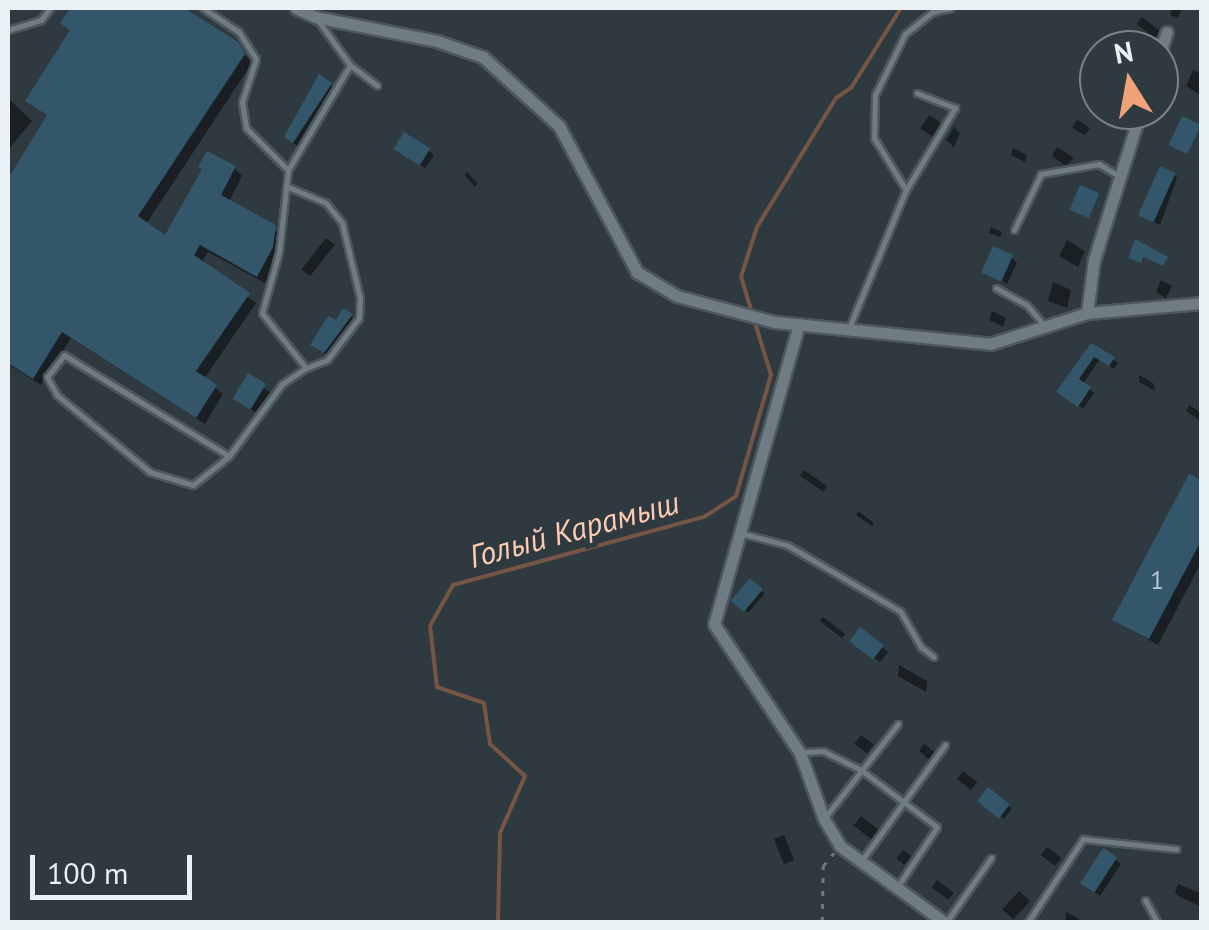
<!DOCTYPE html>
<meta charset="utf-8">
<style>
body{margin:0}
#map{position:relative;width:1209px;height:930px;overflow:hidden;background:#2f3a40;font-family:"PT Sans",sans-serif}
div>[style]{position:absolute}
.shadow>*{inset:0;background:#0007;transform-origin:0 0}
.stream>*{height:4px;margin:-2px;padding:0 2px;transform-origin:2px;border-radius:2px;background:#754}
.building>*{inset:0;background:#33566b;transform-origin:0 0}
.path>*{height:2.5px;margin-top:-1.25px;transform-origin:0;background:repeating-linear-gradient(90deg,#6f797e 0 5px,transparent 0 13px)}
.roads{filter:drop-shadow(2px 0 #4e575d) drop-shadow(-2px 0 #4e575d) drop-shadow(0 2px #4e575d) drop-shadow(0 -2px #4e575d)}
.service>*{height:5px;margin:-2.5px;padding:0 2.5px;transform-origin:2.5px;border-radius:2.5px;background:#707c83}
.minor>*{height:11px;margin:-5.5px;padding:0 5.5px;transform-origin:5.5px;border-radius:5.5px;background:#707c83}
span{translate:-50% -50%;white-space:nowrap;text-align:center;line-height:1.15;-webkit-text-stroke:10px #2f3a40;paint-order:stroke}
.number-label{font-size:25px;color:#bccad2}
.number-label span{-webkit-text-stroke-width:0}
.water-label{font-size:32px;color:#fccbb1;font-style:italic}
.frame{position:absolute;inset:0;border:10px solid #eaf1f5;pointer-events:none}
.north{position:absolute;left:1079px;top:30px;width:100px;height:100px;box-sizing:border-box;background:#2f3a40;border:2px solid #7a8388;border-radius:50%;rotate:349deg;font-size:28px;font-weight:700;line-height:40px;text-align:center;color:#eaf1f5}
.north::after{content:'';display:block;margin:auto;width:35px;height:45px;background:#f0a279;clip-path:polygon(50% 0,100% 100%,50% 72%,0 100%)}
.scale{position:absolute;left:30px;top:855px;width:162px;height:45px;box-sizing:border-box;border:5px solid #eaf1f5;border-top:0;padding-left:12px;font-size:30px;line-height:35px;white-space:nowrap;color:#eaf1f5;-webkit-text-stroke:8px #2f3a40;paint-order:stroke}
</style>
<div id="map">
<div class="shadow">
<div style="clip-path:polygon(73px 8px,179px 8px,236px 44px,252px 63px,146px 224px,166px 238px,234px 168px,242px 176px,229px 202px,282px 235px,280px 256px,265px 283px,208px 252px,201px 263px,256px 303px,204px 379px,223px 394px,205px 424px,71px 338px,41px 385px,8px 364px,8px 175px,12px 178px,49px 117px,28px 101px,72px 31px,63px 23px)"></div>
<div style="clip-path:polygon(1173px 8px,1182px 8px,1178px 18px,1170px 15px)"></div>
<div style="left:1142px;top:17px;width:23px;height:9px;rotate:38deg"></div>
<div style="clip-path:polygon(1193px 70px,1202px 74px,1199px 94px,1186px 86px)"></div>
<div style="clip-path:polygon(331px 85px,336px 90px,299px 147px,292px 142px)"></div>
<div style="clip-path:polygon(8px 98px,32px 121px,8px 150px)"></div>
<div style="left:929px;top:115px;width:20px;height:16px;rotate:33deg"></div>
<div style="left:1077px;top:120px;width:15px;height:9px;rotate:32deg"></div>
<div style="clip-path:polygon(954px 127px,960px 133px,954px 147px,946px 140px)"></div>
<div style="clip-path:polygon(1057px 147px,1074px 158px,1066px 166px,1052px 156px)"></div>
<div style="clip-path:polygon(1013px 148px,1027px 155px,1025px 162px,1011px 155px)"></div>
<div style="clip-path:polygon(428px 150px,434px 155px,425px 168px,402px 154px)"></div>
<div style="left:467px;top:172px;width:16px;height:4px;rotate:47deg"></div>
<div style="clip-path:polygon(1175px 175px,1177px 178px,1160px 225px,1147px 219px)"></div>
<div style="clip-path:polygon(991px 227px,1002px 232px,1000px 237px,989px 233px)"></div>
<div style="left:326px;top:238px;width:11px;height:40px;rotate:38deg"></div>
<div style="clip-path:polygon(1067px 240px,1085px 251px,1078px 267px,1059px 256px)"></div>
<div style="clip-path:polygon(1011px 257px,1017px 263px,1007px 284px,984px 271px)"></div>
<div style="clip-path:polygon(1161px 280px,1172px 286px,1166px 298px,1156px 292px)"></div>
<div style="clip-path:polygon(1053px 282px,1071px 290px,1067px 308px,1048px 301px)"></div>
<div style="clip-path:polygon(992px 311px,1006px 318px,1003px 327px,989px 320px)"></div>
<div style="clip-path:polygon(351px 316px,356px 321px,330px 357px,319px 350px,336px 324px)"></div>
<div style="clip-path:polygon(1092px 346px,1118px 363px,1114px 369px,1099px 360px,1083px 384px,1094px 393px,1083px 409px,1064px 396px)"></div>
<div style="clip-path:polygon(1139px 375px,1154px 384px,1155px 391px,1139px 382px)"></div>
<div style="left:249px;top:377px;width:26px;height:25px;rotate:36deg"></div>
<div style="clip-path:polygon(1189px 405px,1202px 413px,1202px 422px,1186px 411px)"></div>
<div style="left:804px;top:470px;width:28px;height:7px;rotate:35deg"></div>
<div style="clip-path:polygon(1202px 483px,1202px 561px,1158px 645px,1115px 620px)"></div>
<div style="clip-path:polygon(858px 511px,874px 523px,872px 526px,856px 515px)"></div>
<div style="left:751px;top:582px;width:18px;height:25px;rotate:41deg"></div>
<div style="left:823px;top:617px;width:28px;height:5px;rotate:38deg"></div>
<div style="clip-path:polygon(858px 646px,882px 647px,888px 652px,880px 662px)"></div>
<div style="clip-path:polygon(899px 665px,927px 681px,926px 692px,898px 676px)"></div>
<div style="left:861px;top:735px;width:16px;height:11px;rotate:38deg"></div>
<div style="clip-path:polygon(924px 744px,936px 753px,931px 761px,919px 751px)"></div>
<div style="left:963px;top:771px;width:18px;height:10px;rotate:38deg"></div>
<div style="left:989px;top:791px;width:29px;height:13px;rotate:38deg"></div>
<div style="left:861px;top:816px;width:24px;height:12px;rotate:38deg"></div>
<div style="left:784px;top:835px;width:27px;height:11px;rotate:68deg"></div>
<div style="left:1047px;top:847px;width:18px;height:10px;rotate:38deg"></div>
<div style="left:903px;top:850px;width:10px;height:11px;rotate:37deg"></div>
<div style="clip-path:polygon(1115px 859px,1121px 864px,1100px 896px,1088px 888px)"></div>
<div style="left:937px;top:880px;width:21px;height:9px;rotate:37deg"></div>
<div style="clip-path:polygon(1178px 884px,1202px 894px,1202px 907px,1180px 897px,1175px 892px)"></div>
<div style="left:1019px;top:891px;width:15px;height:25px;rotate:42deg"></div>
<div style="clip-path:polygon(1066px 912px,1078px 918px,1081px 922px,1065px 922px)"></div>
</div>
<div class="stream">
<div style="left:498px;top:922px;width:89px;rotate:-88.7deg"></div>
<div style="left:500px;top:833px;width:62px;rotate:-66.3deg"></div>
<div style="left:525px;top:776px;width:47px;rotate:-137.6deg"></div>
<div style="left:490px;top:744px;width:41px;rotate:-98.3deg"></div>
<div style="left:484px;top:703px;width:50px;rotate:-161.2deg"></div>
<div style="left:437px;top:687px;width:61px;rotate:-96.5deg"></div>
<div style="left:430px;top:626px;width:47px;rotate:-60.7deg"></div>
<div style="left:453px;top:585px;width:260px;rotate:-15.2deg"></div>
<div style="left:704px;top:517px;width:38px;rotate:-33deg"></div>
<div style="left:736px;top:496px;width:126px;rotate:-73.9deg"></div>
<div style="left:771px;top:375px;width:102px;rotate:-107deg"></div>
<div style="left:741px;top:277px;width:52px;rotate:-72.3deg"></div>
<div style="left:757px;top:227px;width:151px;rotate:-58.5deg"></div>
<div style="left:836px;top:98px;width:18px;rotate:-34deg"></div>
<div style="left:851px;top:88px;width:94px;rotate:-58deg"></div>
</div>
<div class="building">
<div style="clip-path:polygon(70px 8px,184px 8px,238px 42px,245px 54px,138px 216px,165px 235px,202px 169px,198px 167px,207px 151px,236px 166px,221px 195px,276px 225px,273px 247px,257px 277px,200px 245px,194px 255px,250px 293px,196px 371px,217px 385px,196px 418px,62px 332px,33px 379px,8px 363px,8px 172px,11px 174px,47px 115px,25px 101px,70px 30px,60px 23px)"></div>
<div style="clip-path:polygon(319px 74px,332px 83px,293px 143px,284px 137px)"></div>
<div style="left:1182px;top:116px;width:21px;height:32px;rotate:25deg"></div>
<div style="left:404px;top:132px;width:31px;height:20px;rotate:32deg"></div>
<div style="left:1160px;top:166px;width:17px;height:54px;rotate:24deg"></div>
<div style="left:1080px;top:185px;width:21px;height:27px;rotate:23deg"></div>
<div style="clip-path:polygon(1135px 239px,1168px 257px,1163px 266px,1143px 257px,1141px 263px,1128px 258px)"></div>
<div style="left:993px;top:246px;width:22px;height:29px;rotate:24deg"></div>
<div style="clip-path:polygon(343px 308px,353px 314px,324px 353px,310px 345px,328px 316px,336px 320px)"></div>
<div style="clip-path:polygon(1091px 343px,1115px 357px,1109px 366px,1094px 357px,1079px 379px,1091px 387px,1078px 407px,1056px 392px)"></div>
<div style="left:248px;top:373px;width:21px;height:30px;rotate:31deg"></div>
<div style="clip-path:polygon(1189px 474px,1202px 480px,1202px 539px,1149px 639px,1112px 620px)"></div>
<div style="left:750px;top:578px;width:17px;height:30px;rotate:40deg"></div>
<div style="left:860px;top:627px;width:30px;height:18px;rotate:37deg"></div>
<div style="left:988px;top:787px;width:28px;height:18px;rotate:38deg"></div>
<div style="left:1103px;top:848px;width:17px;height:42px;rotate:33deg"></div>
</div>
<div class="path">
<div style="left:822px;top:922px;width:56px;rotate:-89deg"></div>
<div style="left:823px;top:866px;width:17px;rotate:-50deg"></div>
</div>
<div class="roads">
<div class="service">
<div style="left:203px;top:8px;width:43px;rotate:33.7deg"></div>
<div style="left:239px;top:32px;width:32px;rotate:58deg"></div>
<div style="left:256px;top:59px;width:45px;rotate:108deg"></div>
<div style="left:242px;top:102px;width:26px;rotate:81deg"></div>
<div style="left:246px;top:128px;width:59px;rotate:45deg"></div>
<div style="left:317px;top:19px;width:57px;rotate:54.3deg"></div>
<div style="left:350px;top:65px;width:34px;rotate:37deg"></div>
<div style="left:8px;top:30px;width:34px;rotate:-17deg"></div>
<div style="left:41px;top:20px;width:15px;rotate:-53deg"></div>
<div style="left:286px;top:186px;width:43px;rotate:23deg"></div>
<div style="left:326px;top:203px;width:26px;rotate:51deg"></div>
<div style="left:342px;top:223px;width:77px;rotate:76.5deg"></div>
<div style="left:360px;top:298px;width:20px;rotate:93deg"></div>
<div style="left:359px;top:318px;width:53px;rotate:127.3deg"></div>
<div style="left:327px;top:360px;width:22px;rotate:159deg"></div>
<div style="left:906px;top:190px;width:96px;rotate:-59.1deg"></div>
<div style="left:955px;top:108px;width:41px;rotate:-158.5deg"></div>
<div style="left:1014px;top:230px;width:62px;rotate:-64.3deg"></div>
<div style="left:1041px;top:174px;width:59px;rotate:-9.8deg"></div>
<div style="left:1099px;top:164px;width:23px;rotate:31deg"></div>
<div style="left:996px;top:288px;width:35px;rotate:29deg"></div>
<div style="left:1027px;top:305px;width:26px;rotate:50deg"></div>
<div style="left:849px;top:328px;width:149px;rotate:-67.6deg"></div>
<div style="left:906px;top:190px;width:61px;rotate:-121.6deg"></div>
<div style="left:874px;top:138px;width:43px;rotate:-88.7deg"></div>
<div style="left:875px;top:95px;width:68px;rotate:-63.8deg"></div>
<div style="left:905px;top:34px;width:35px;rotate:-39deg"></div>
<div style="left:932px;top:12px;width:19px;rotate:-12deg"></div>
<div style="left:229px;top:456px;width:46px;rotate:141.1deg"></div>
<div style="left:193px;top:485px;width:45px;rotate:-163.2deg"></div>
<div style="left:150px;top:472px;width:121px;rotate:-140.4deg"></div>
<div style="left:57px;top:395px;width:21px;rotate:-119deg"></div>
<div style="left:47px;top:377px;width:28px;rotate:-52deg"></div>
<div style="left:64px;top:355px;width:193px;rotate:31.5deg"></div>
<div style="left:229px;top:456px;width:89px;rotate:-53.6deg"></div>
<div style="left:282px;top:384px;width:29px;rotate:-34deg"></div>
<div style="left:306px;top:368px;width:70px;rotate:-128.7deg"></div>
<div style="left:262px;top:313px;width:63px;rotate:-74.4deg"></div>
<div style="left:279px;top:252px;width:82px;rotate:-83.7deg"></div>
<div style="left:288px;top:170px;width:122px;rotate:-59.4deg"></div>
<div style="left:740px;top:533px;width:49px;rotate:14.3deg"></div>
<div style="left:787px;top:545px;width:131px;rotate:30.3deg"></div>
<div style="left:900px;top:611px;width:42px;rotate:59.7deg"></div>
<div style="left:921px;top:647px;width:16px;rotate:38deg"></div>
<div style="left:803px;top:752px;width:20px;rotate:-3deg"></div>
<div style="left:823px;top:751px;width:42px;rotate:26.6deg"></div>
<div style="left:861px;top:770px;width:95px;rotate:36.9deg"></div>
<div style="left:937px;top:827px;width:71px;rotate:123.5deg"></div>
<div style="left:826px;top:816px;width:117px;rotate:-52deg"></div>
<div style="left:862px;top:860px;width:142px;rotate:-54.2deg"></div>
<div style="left:1145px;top:900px;width:25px;rotate:61deg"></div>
<div style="left:947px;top:921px;width:77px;rotate:-55.1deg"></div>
<div style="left:1028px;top:922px;width:100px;rotate:-56.5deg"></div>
<div style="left:1083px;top:839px;width:94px;rotate:6.1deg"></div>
</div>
<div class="minor">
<div style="left:296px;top:8px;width:21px;rotate:25deg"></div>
<div style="left:315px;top:17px;width:124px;rotate:11.1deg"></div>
<div style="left:437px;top:41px;width:49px;rotate:19.2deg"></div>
<div style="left:483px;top:57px;width:103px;rotate:42.2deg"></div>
<div style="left:559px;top:126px;width:166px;rotate:61.9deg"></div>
<div style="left:637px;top:272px;width:47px;rotate:31deg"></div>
<div style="left:677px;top:296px;width:101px;rotate:14.9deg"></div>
<div style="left:775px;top:322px;width:216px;rotate:5.8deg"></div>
<div style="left:990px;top:344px;width:102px;rotate:-17.7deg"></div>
<div style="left:1087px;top:313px;width:115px;rotate:-5deg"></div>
<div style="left:1159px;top:56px;width:25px;rotate:-72deg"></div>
<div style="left:1087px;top:313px;width:53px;rotate:-82.5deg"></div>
<div style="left:1094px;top:260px;width:157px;rotate:-72.6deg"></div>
<div style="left:799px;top:324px;width:312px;rotate:105.8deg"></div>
<div style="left:714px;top:624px;width:155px;rotate:56.3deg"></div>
<div style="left:800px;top:753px;width:70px;rotate:70deg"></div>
<div style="left:824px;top:819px;width:31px;rotate:59deg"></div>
<div style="left:840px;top:846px;width:129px;rotate:36.2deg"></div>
</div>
</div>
<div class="number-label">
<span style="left:1157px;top:580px">1</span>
</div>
<div class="water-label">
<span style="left:574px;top:529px;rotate:-15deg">Голый Карамыш</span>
</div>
<div class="frame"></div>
<div class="north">N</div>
<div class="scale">100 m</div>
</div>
